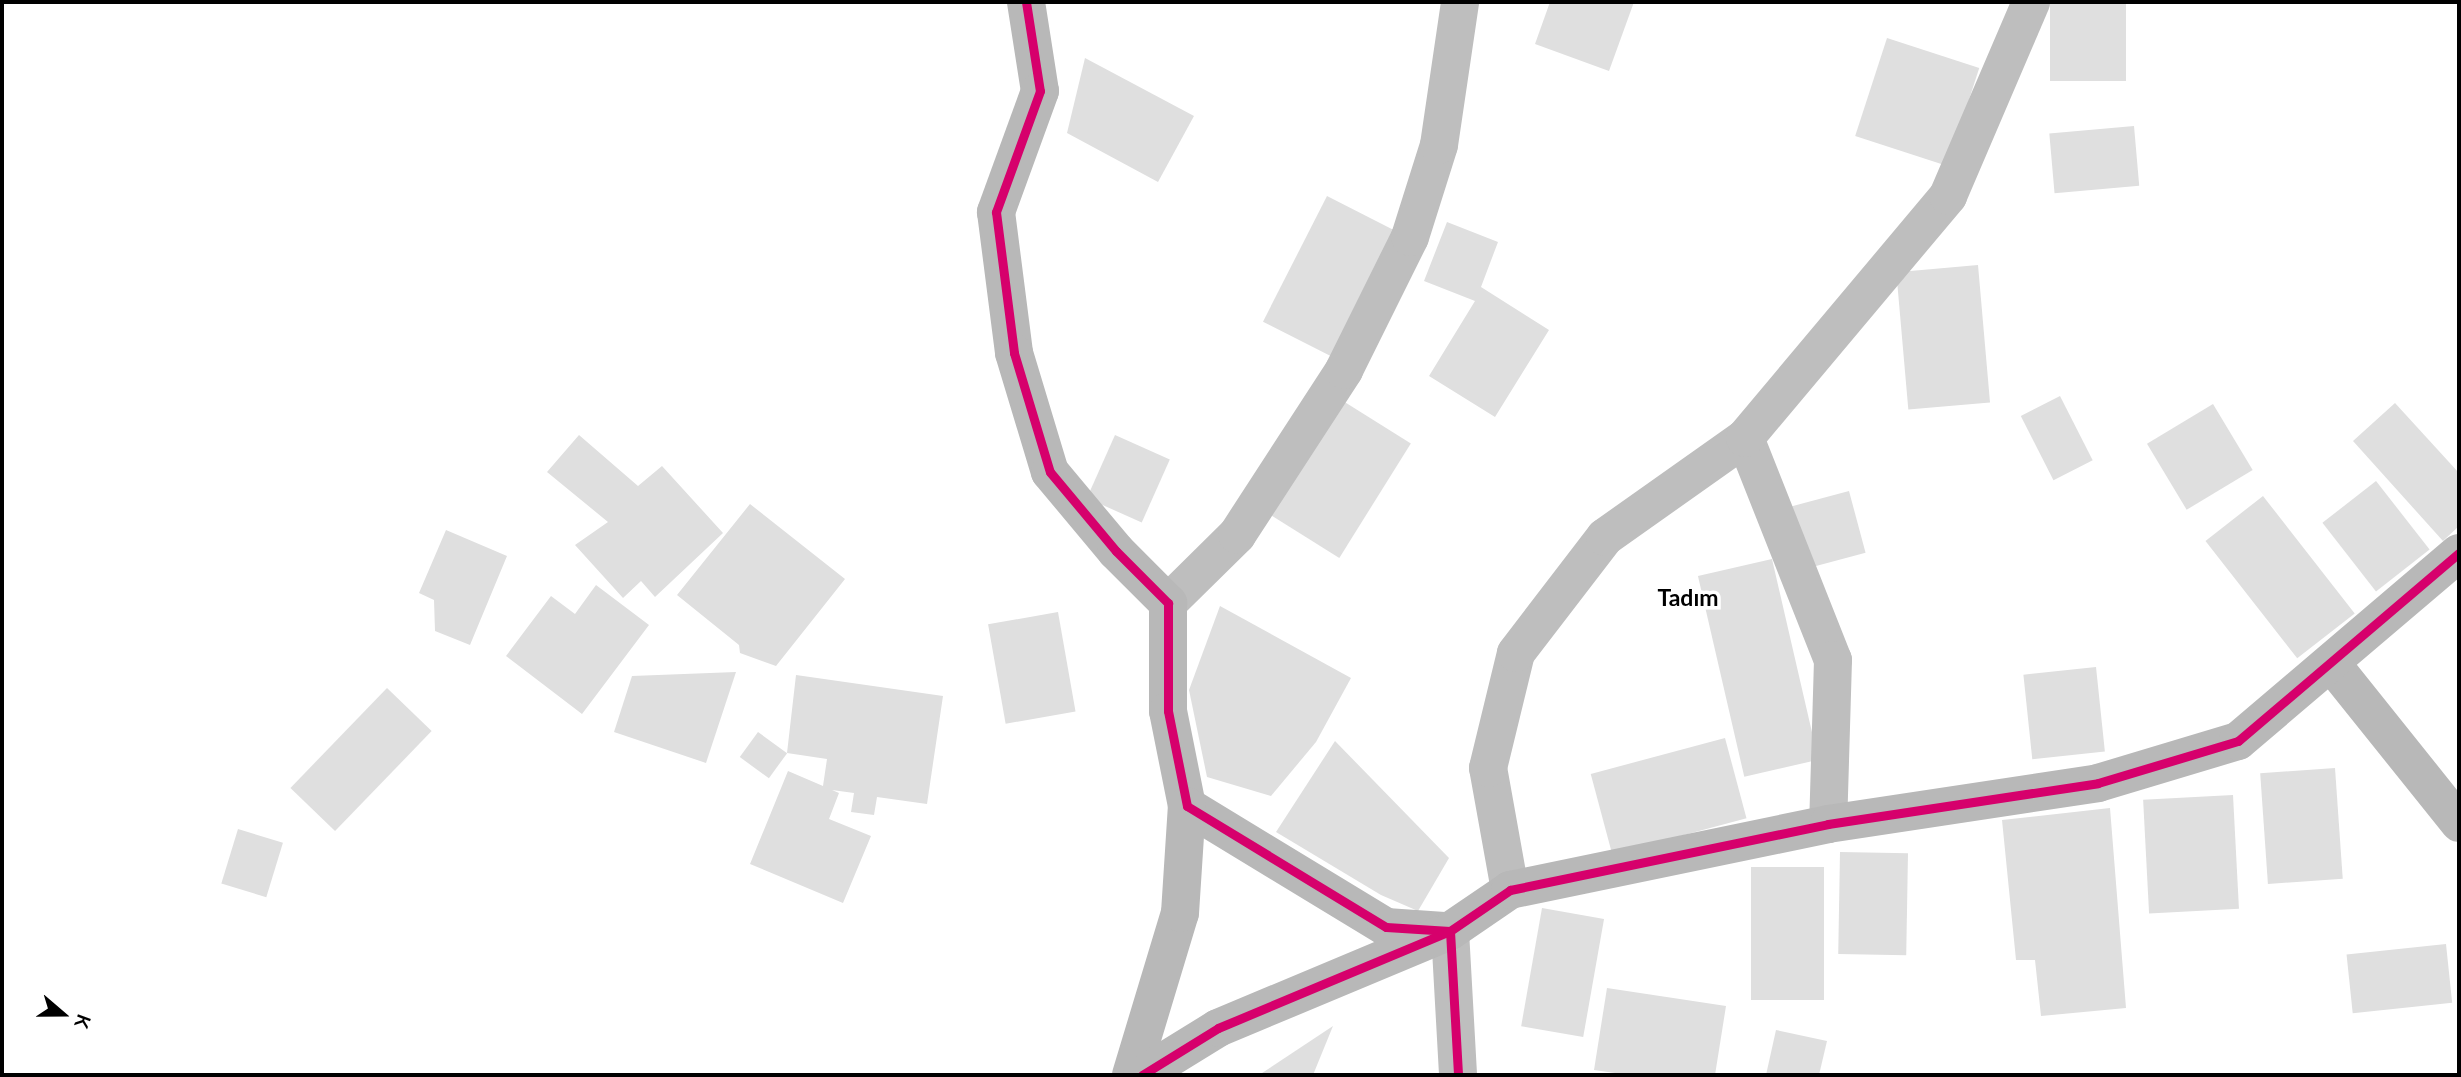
<!DOCTYPE html>
<meta charset="utf-8">
<style>
body{margin:0}
#map{position:relative;width:2461px;height:1077px;overflow:hidden;background:#fff;font-family:Lato,sans-serif}
div>[style]{position:absolute}
.building>*{inset:0;background:#dfdfdf;transform-origin:0 0}
.street>*{height:38px;margin:-19px;padding:0 19px;transform-origin:19px;border-radius:19px;background:#bebebe}
.secondary>*{height:38px;margin:-19px;padding:0 19px;transform-origin:19px;border-radius:19px;background:#b8b8b8}
.cycleway>*{height:9px;margin:-4.5px;padding:0 4.5px;transform-origin:4.5px;border-radius:4.5px;background:#d6006c}
span{translate:-50% -50%;white-space:nowrap;text-align:center;line-height:1.15;-webkit-text-stroke:7px #fff;paint-order:stroke}
.quarter-label{font-size:23px;color:#000;font-weight:700}
.frame{position:absolute;inset:0;border:4px solid #000;pointer-events:none}
.north{position:absolute;left:28px;top:979px;width:70px;height:70px;-webkit-text-stroke:5px #fff;paint-order:stroke;rotate:110deg;font-size:19px;font-weight:700;line-height:28px;text-align:center;color:#000}
.north::after{content:'';display:block;margin:auto;width:24px;height:32px;background:#000;clip-path:polygon(50% 0,100% 100%,50% 72%,0 100%)}
</style>
<div id="map">
<div class="building">
<div style="clip-path:polygon(1550px 2px,1634px 2px,1609px 71px,1535px 44px)"></div>
<div style="left:2050px;top:2px;width:76px;height:79px"></div>
<div style="left:1887px;top:38px;width:97px;height:103px;rotate:18deg"></div>
<div style="clip-path:polygon(1085px 58px,1194px 116px,1158px 182px,1067px 133px)"></div>
<div style="left:2134px;top:126px;width:60px;height:85px;rotate:85deg"></div>
<div style="left:1327px;top:196px;width:82px;height:141px;rotate:27deg"></div>
<div style="clip-path:polygon(1447px 222px,1498px 242px,1481px 287px,1549px 330px,1495px 417px,1429px 376px,1475px 301px,1424px 281px)"></div>
<div style="left:1978px;top:265px;width:138px;height:82px;rotate:85deg"></div>
<div style="left:2060px;top:396px;width:72px;height:44px;rotate:63deg"></div>
<div style="left:1343px;top:401px;width:80px;height:135px;rotate:32deg"></div>
<div style="clip-path:polygon(2395px 403px,2459px 473px,2459px 526px,2443px 541px,2353px 441px)"></div>
<div style="left:2213px;top:404px;width:77px;height:77px;rotate:59deg"></div>
<div style="clip-path:polygon(579px 435px,638px 486px,662px 466px,723px 533px,655px 597px,641px 581px,623px 598px,575px 545px,608px 522px,547px 472px)"></div>
<div style="left:1115px;top:435px;width:60px;height:69px;rotate:24deg"></div>
<div style="left:2376px;top:481px;width:87px;height:68px;rotate:52deg"></div>
<div style="left:1849px;top:491px;width:64px;height:59px;rotate:75deg"></div>
<div style="left:2263px;top:496px;width:149px;height:73px;rotate:52deg"></div>
<div style="clip-path:polygon(750px 504px,845px 579px,776px 666px,740px 653px,739px 645px,677px 595px)"></div>
<div style="clip-path:polygon(446px 530px,507px 556px,470px 645px,435px 631px,434px 600px,419px 593px)"></div>
<div style="left:1772px;top:559px;width:206px;height:76px;rotate:77deg"></div>
<div style="clip-path:polygon(596px 585px,649px 625px,582px 714px,506px 656px,551px 596px,575px 614px)"></div>
<div style="clip-path:polygon(1220px 606px,1351px 678px,1316px 742px,1271px 796px,1207px 777px,1189px 690px)"></div>
<div style="left:1058px;top:612px;width:101px;height:71px;rotate:80deg"></div>
<div style="left:2096px;top:667px;width:85px;height:73px;rotate:84deg"></div>
<div style="clip-path:polygon(736px 672px,706px 763px,614px 732px,632px 676px)"></div>
<div style="clip-path:polygon(796px 675px,943px 696px,927px 804px,877px 797px,874px 815px,851px 812px,854px 793px,832px 790px,839px 793px,829px 819px,871px 836px,843px 903px,750px 864px,788px 771px,823px 786px,827px 759px,787px 753px)"></div>
<div style="left:387px;top:688px;width:62px;height:139px;rotate:44deg"></div>
<div style="left:758px;top:732px;width:36px;height:31px;rotate:36deg"></div>
<div style="left:1725px;top:738px;width:83px;height:139px;rotate:75deg"></div>
<div style="clip-path:polygon(1335px 741px,1449px 858px,1418px 911px,1381px 895px,1276px 832px)"></div>
<div style="left:2335px;top:768px;width:111px;height:75px;rotate:86deg"></div>
<div style="left:2233px;top:795px;width:114px;height:90px;rotate:87deg"></div>
<div style="clip-path:polygon(2110px 808px,2126px 1008px,2041px 1016px,2035px 960px,2016px 960px,2002px 820px)"></div>
<div style="left:238px;top:829px;width:47px;height:57px;rotate:17deg"></div>
<div style="left:1840px;top:852px;width:68px;height:102px;rotate:1deg"></div>
<div style="left:1824px;top:867px;width:133px;height:73px;rotate:90deg"></div>
<div style="left:1542px;top:908px;width:63px;height:120px;rotate:10deg"></div>
<div style="left:2446px;top:944px;width:59px;height:100px;rotate:84deg"></div>
<div style="clip-path:polygon(1607px 988px,1726px 1006px,1715px 1075px,1629px 1075px,1594px 1070px)"></div>
<div style="clip-path:polygon(1333px 1026px,1313px 1075px,1259px 1075px)"></div>
<div style="clip-path:polygon(1776px 1030px,1827px 1041px,1819px 1075px,1766px 1075px)"></div>
</div>
<div class="street">
<div style="left:1745px;top:438px;width:239px;rotate:68.4deg"></div>
<div style="left:1833px;top:660px;width:164px;rotate:91.7deg"></div>
<div style="left:1168px;top:603px;width:97px;rotate:-44.6deg"></div>
<div style="left:1237px;top:535px;width:197px;rotate:-57deg"></div>
<div style="left:1344px;top:370px;width:148px;rotate:-63.6deg"></div>
<div style="left:1410px;top:237px;width:96px;rotate:-72.5deg"></div>
<div style="left:1439px;top:145px;width:145px;rotate:-81.6deg"></div>
<div style="left:1510px;top:890px;width:124px;rotate:-100.2deg"></div>
<div style="left:1488px;top:768px;width:118px;rotate:-76.3deg"></div>
<div style="left:1516px;top:653px;width:146px;rotate:-52.5deg"></div>
<div style="left:1605px;top:537px;width:171px;rotate:-35.3deg"></div>
<div style="left:1745px;top:438px;width:316px;rotate:-50deg"></div>
<div style="left:1948px;top:196px;width:211px;rotate:-66.8deg"></div>
<div style="left:1450px;top:931px;width:144px;rotate:86.8deg"></div>
</div>
<div class="secondary">
<div style="left:1026px;top:2px;width:90px;rotate:81.1deg"></div>
<div style="left:1040px;top:91px;width:129px;rotate:110deg"></div>
<div style="left:996px;top:212px;width:142px;rotate:82.7deg"></div>
<div style="left:1014px;top:353px;width:124px;rotate:73.2deg"></div>
<div style="left:1050px;top:472px;width:103px;rotate:50.1deg"></div>
<div style="left:1116px;top:551px;width:74px;rotate:45deg"></div>
<div style="left:1168px;top:603px;width:108px;rotate:90deg"></div>
<div style="left:1168px;top:711px;width:97px;rotate:78.7deg"></div>
<div style="left:1187px;top:806px;width:233px;rotate:31.3deg"></div>
<div style="left:1386px;top:927px;width:58px;rotate:3.9deg"></div>
<div style="left:2331px;top:663px;width:205px;rotate:51.3deg"></div>
<div style="left:1131px;top:1075px;width:169px;rotate:-73.2deg"></div>
<div style="left:1180px;top:913px;width:107px;rotate:-86.3deg"></div>
<div style="left:1142px;top:1075px;width:89px;rotate:-31.7deg"></div>
<div style="left:1218px;top:1028px;width:251px;rotate:-22.7deg"></div>
<div style="left:1450px;top:931px;width:73px;rotate:-34.3deg"></div>
<div style="left:1510px;top:890px;width:325px;rotate:-11.7deg"></div>
<div style="left:1828px;top:824px;width:273px;rotate:-8.6deg"></div>
<div style="left:2098px;top:783px;width:146px;rotate:-16.7deg"></div>
<div style="left:2238px;top:741px;width:290px;rotate:-40.4deg"></div>
</div>
<div class="cycleway">
<div style="left:1026px;top:2px;width:90px;rotate:81.1deg"></div>
<div style="left:1040px;top:91px;width:129px;rotate:110deg"></div>
<div style="left:996px;top:212px;width:142px;rotate:82.7deg"></div>
<div style="left:1014px;top:353px;width:124px;rotate:73.2deg"></div>
<div style="left:1050px;top:472px;width:103px;rotate:50.1deg"></div>
<div style="left:1116px;top:551px;width:74px;rotate:45deg"></div>
<div style="left:1168px;top:603px;width:108px;rotate:90deg"></div>
<div style="left:1168px;top:711px;width:97px;rotate:78.7deg"></div>
<div style="left:1187px;top:806px;width:233px;rotate:31.3deg"></div>
<div style="left:1386px;top:927px;width:64px;rotate:3.6deg"></div>
<div style="left:1450px;top:931px;width:144px;rotate:86.8deg"></div>
<div style="left:1142px;top:1075px;width:89px;rotate:-31.7deg"></div>
<div style="left:1218px;top:1028px;width:251px;rotate:-22.7deg"></div>
<div style="left:1450px;top:931px;width:73px;rotate:-34.3deg"></div>
<div style="left:1510px;top:890px;width:325px;rotate:-11.7deg"></div>
<div style="left:1828px;top:824px;width:273px;rotate:-8.6deg"></div>
<div style="left:2098px;top:783px;width:146px;rotate:-16.7deg"></div>
<div style="left:2238px;top:741px;width:290px;rotate:-40.4deg"></div>
</div>
<div class="quarter-label">
<span style="left:1688px;top:597px">Tadım</span>
</div>
<div class="frame"></div>
<div class="north">K</div>
</div>
